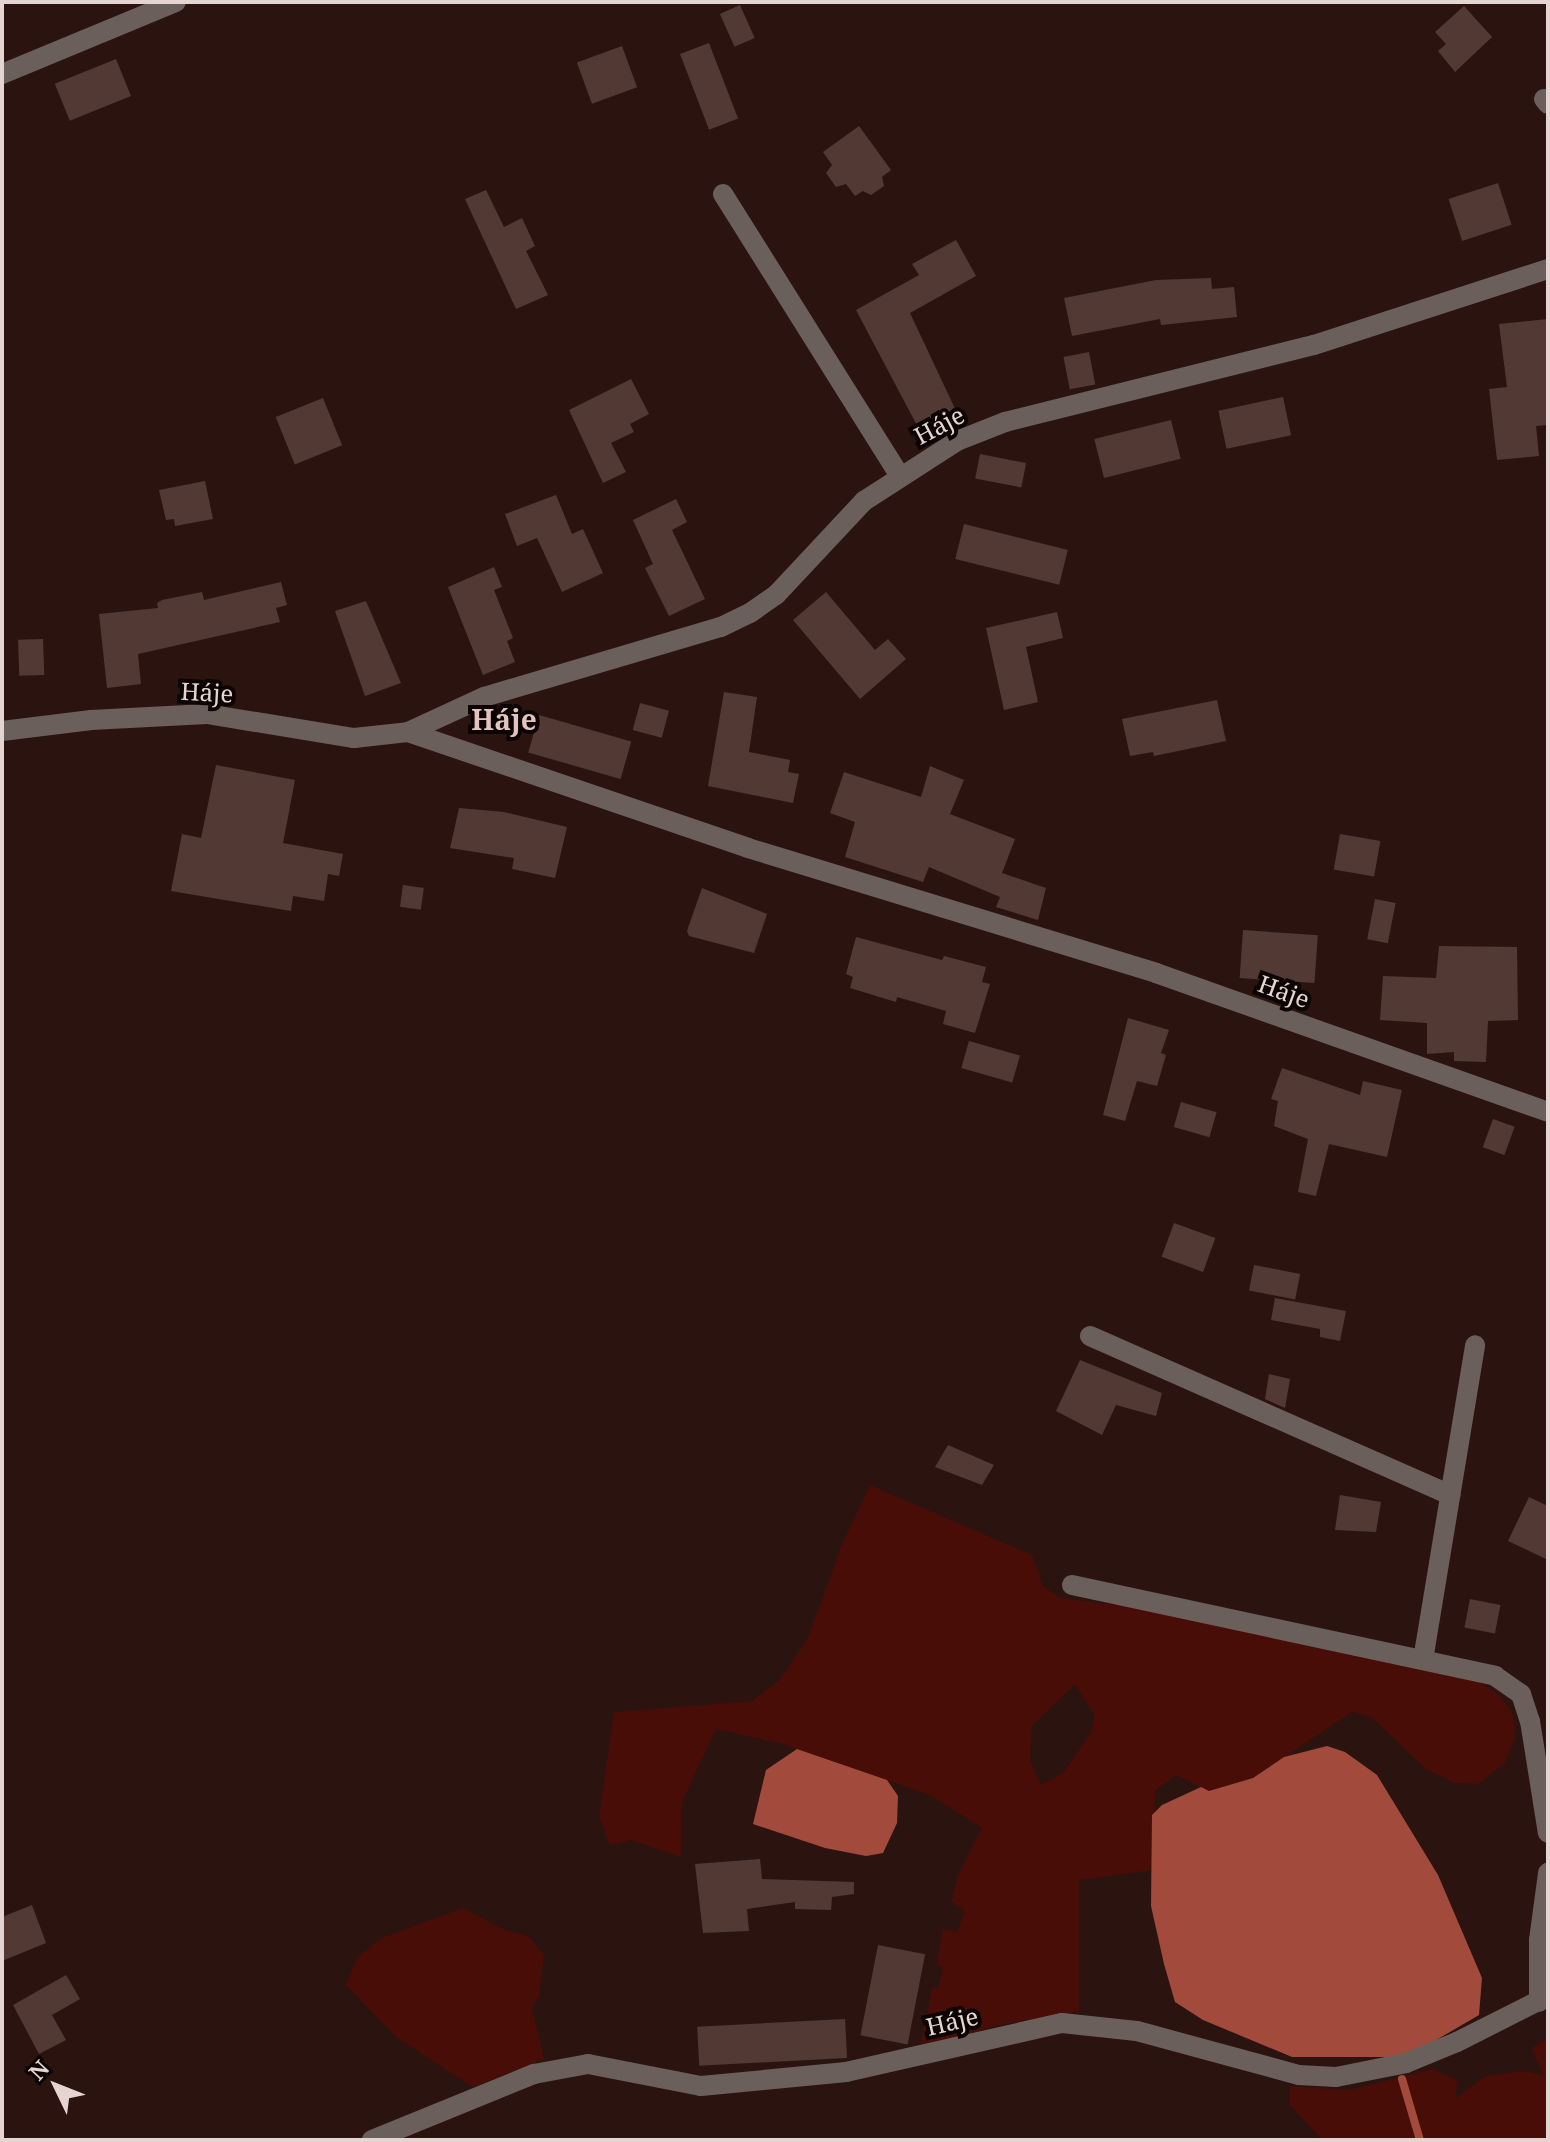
<!DOCTYPE html>
<meta charset="utf-8">
<style>
body{margin:0}
#map{position:relative;width:1550px;height:2142px;overflow:hidden;background:#2b1410;font-family:"Noto Serif",serif}
div>[style]{position:absolute}
.green>*{inset:0;background:#480d06}
.water>*{inset:0;background:#a24b3c}
.stream>*{height:8px;margin:-4px;padding:0 4px;transform-origin:4px;border-radius:4px;background:#a24b3c}
.building>*{inset:0;background:#533934;transform-origin:0 0}
.minor>*{height:20px;margin:-10px;padding:0 10px;transform-origin:10px;border-radius:10px;background:#6b5f5c}
span{translate:-50% -50%;white-space:nowrap;text-align:center;line-height:1.15;-webkit-text-stroke:8px #0c0403;paint-order:stroke}
.street-label{font-size:24px;color:#e5d5d2}
.quarter-label{font-size:28px;color:#e3c3bd;font-weight:700}
.frame{position:absolute;inset:0;border:4px solid #e5d5d2;pointer-events:none}
.north{position:absolute;left:16px;top:2046px;width:80px;height:80px;-webkit-text-stroke:6px #0c0403;paint-order:stroke;rotate:313deg;font-size:22px;font-weight:700;line-height:32px;text-align:center;color:#e5d5d2}
.north::after{content:'';display:block;margin:auto;width:28px;height:36px;background:#e5d5d2;clip-path:polygon(50% 0,100% 100%,50% 72%,0 100%)}
</style>
<div id="map">
<div class="green">
<div style="clip-path:polygon(evenodd,870px 1485px,1032px 1555px,1043px 1586px,1060px 1598px,1176px 1612px,1473px 1678px,1497px 1693px,1512px 1711px,1516px 1733px,1505px 1763px,1478px 1784px,1455px 1783px,1426px 1769px,1371px 1717px,1352px 1712px,1253px 1778px,1209px 1791px,1176px 1775px,1155px 1791px,1153px 1870px,1079px 1880px,1079px 2011px,994px 2026px,920px 2049px,932px 1988px,938px 1988px,943px 1968px,937px 1964px,943px 1929px,957px 1932px,965px 1911px,951px 1902px,958px 1876px,982px 1828px,930px 1795px,783px 1744px,716px 1729px,681px 1804px,681px 1857px,631px 1840px,610px 1845px,599px 1816px,614px 1712px,752px 1701px,780px 1680px,808px 1638px,843px 1542px,870px 1485px,1075px 1684px,1095px 1716px,1090px 1734px,1063px 1773px,1041px 1785px,1030px 1761px,1032px 1726px,1075px 1684px)"></div>
<div style="clip-path:polygon(463px 1908px,505px 1930px,528px 1936px,544px 1955px,539px 1996px,532px 2007px,544px 2059px,473px 2087px,396px 2037px,346px 1985px,357px 1958px,379px 1939px)"></div>
<div style="clip-path:polygon(1548px 2038px,1548px 2140px,1322px 2140px,1290px 2105px,1289px 2086px,1349px 2090px,1433px 2069px,1457px 2080px,1456px 2098px,1485px 2076px,1523px 2071px,1543px 2075px,1532px 2048px)"></div>
</div>
<div class="water">
<div style="clip-path:polygon(1327px 1746px,1345px 1752px,1377px 1775px,1438px 1875px,1482px 1978px,1479px 2015px,1426px 2046px,1396px 2057px,1292px 2057px,1203px 2020px,1175px 2002px,1164px 1964px,1151px 1906px,1152px 1815px,1162px 1805px,1201px 1787px,1209px 1791px,1253px 1778px,1284px 1757px)"></div>
<div style="clip-path:polygon(797px 1749px,887px 1780px,898px 1796px,897px 1823px,883px 1853px,866px 1856px,825px 1848px,753px 1824px,766px 1770px)"></div>
</div>
<div class="stream">
<div style="left:1402px;top:2079px;width:64px;rotate:73.6deg"></div>
</div>
<div class="building">
<div style="left:740px;top:5px;width:36px;height:22px;rotate:66deg"></div>
<div style="clip-path:polygon(1464px 6px,1492px 37px,1455px 72px,1438px 51px,1446px 44px,1435px 32px)"></div>
<div style="left:709px;top:43px;width:81px;height:31px;rotate:69deg"></div>
<div style="left:622px;top:46px;width:44px;height:48px;rotate:70deg"></div>
<div style="left:116px;top:59px;width:40px;height:66px;rotate:68deg"></div>
<div style="clip-path:polygon(859px 126px,891px 170px,882px 177px,884px 186px,871px 195px,863px 191px,855px 196px,846px 184px,836px 187px,826px 173px,832px 165px,823px 152px)"></div>
<div style="left:1498px;top:183px;width:44px;height:52px;rotate:72deg"></div>
<div style="clip-path:polygon(486px 190px,504px 227px,522px 218px,535px 246px,526px 251px,548px 295px,516px 309px,465px 199px)"></div>
<div style="clip-path:polygon(956px 240px,976px 276px,910px 313px,958px 415px,921px 433px,856px 310px,919px 275px,912px 264px)"></div>
<div style="clip-path:polygon(1211px 278px,1212px 289px,1234px 287px,1237px 317px,1161px 325px,1160px 319px,1072px 336px,1064px 298px,1156px 280px)"></div>
<div style="clip-path:polygon(1548px 319px,1548px 425px,1536px 426px,1539px 456px,1497px 460px,1489px 389px,1507px 387px,1499px 324px)"></div>
<div style="left:1089px;top:352px;width:33px;height:26px;rotate:79deg"></div>
<div style="clip-path:polygon(631px 379px,649px 414px,630px 424px,634px 432px,611px 443px,626px 472px,603px 483px,569px 410px)"></div>
<div style="left:1283px;top:397px;width:39px;height:66px;rotate:78deg"></div>
<div style="left:323px;top:398px;width:51px;height:51px;rotate:68deg"></div>
<div style="left:1171px;top:420px;width:40px;height:79px;rotate:76deg"></div>
<div style="left:980px;top:454px;width:47px;height:25px;rotate:11deg"></div>
<div style="clip-path:polygon(205px 481px,213px 519px,175px 526px,174px 519px,166px 520px,159px 490px)"></div>
<div style="clip-path:polygon(556px 495px,572px 534px,583px 529px,603px 573px,562px 592px,537px 538px,517px 546px,505px 514px)"></div>
<div style="clip-path:polygon(676px 499px,687px 522px,672px 530px,705px 599px,669px 616px,645px 568px,653px 564px,633px 520px)"></div>
<div style="left:964px;top:524px;width:107px;height:36px;rotate:14deg"></div>
<div style="clip-path:polygon(494px 567px,502px 587px,494px 590px,513px 638px,507px 641px,515px 662px,483px 675px,448px 587px)"></div>
<div style="clip-path:polygon(281px 582px,287px 605px,276px 608px,280px 622px,138px 654px,141px 684px,107px 688px,99px 614px,158px 608px,157px 603px,162px 600px,202px 592px,204px 600px)"></div>
<div style="clip-path:polygon(826px 592px,875px 650px,888px 639px,906px 659px,860px 699px,793px 620px)"></div>
<div style="clip-path:polygon(366px 601px,401px 683px,365px 696px,335px 611px)"></div>
<div style="clip-path:polygon(1057px 612px,1063px 638px,1026px 647px,1038px 702px,1004px 710px,986px 628px)"></div>
<div style="left:43px;top:639px;width:36px;height:25px;rotate:88deg"></div>
<div style="clip-path:polygon(724px 692px,757px 697px,749px 752px,790px 760px,788px 772px,799px 774px,793px 803px,708px 786px)"></div>
<div style="clip-path:polygon(1217px 700px,1226px 741px,1154px 756px,1153px 752px,1130px 756px,1122px 719px)"></div>
<div style="left:640px;top:703px;width:30px;height:28px;rotate:15deg"></div>
<div style="left:539px;top:715px;width:96px;height:39px;rotate:16deg"></div>
<div style="clip-path:polygon(216px 765px,295px 780px,283px 843px,343px 854px,339px 876px,328px 874px,324px 901px,293px 896px,291px 911px,171px 891px,182px 834px,201px 838px)"></div>
<div style="clip-path:polygon(930px 766px,964px 780px,950px 814px,1015px 839px,1002px 873px,1046px 888px,1038px 920px,996px 907px,1000px 897px,929px 867px,923px 882px,845px 857px,855px 822px,830px 813px,844px 772px,921px 797px)"></div>
<div style="clip-path:polygon(459px 808px,504px 812px,567px 827px,555px 878px,512px 869px,514px 858px,450px 848px)"></div>
<div style="left:1340px;top:834px;width:41px;height:36px;rotate:10deg"></div>
<div style="left:403px;top:885px;width:21px;height:22px;rotate:8deg"></div>
<div style="clip-path:polygon(702px 888px,767px 914px,754px 953px,689px 936px,687px 931px)"></div>
<div style="left:1375px;top:899px;width:21px;height:41px;rotate:11deg"></div>
<div style="left:1243px;top:930px;width:75px;height:48px;rotate:4deg"></div>
<div style="clip-path:polygon(856px 937px,942px 960px,944px 956px,986px 967px,982px 982px,990px 984px,975px 1033px,943px 1024px,946px 1011px,897px 997px,896px 1002px,850px 988px,853px 977px,846px 974px)"></div>
<div style="clip-path:polygon(1439px 946px,1517px 947px,1518px 1020px,1488px 1021px,1486px 1062px,1454px 1061px,1454px 1052px,1427px 1054px,1427px 1023px,1380px 1020px,1383px 976px,1436px 978px)"></div>
<div style="clip-path:polygon(1128px 1018px,1169px 1030px,1161px 1053px,1166px 1055px,1157px 1086px,1137px 1081px,1125px 1121px,1103px 1115px)"></div>
<div style="left:969px;top:1041px;width:53px;height:28px;rotate:16deg"></div>
<div style="clip-path:polygon(1282px 1068px,1360px 1095px,1363px 1081px,1402px 1090px,1387px 1157px,1329px 1144px,1316px 1196px,1298px 1192px,1308px 1139px,1274px 1126px,1278px 1101px,1271px 1099px)"></div>
<div style="left:1181px;top:1102px;width:37px;height:26px;rotate:16deg"></div>
<div style="left:1493px;top:1119px;width:23px;height:30px;rotate:20deg"></div>
<div style="left:1174px;top:1223px;width:44px;height:36px;rotate:20deg"></div>
<div style="left:1254px;top:1265px;width:47px;height:26px;rotate:11deg"></div>
<div style="clip-path:polygon(1275px 1298px,1346px 1311px,1340px 1341px,1320px 1337px,1320px 1329px,1271px 1320px)"></div>
<div style="clip-path:polygon(1080px 1360px,1162px 1393px,1156px 1416px,1116px 1405px,1102px 1435px,1056px 1411px)"></div>
<div style="clip-path:polygon(1269px 1374px,1290px 1379px,1285px 1408px,1265px 1399px)"></div>
<div style="clip-path:polygon(948px 1445px,994px 1465px,982px 1485px,935px 1467px)"></div>
<div style="clip-path:polygon(1340px 1495px,1381px 1502px,1376px 1532px,1335px 1530px)"></div>
<div style="clip-path:polygon(1529px 1497px,1548px 1506px,1548px 1560px,1508px 1541px)"></div>
<div style="left:1470px;top:1599px;width:31px;height:29px;rotate:11deg"></div>
<div style="clip-path:polygon(760px 1859px,762px 1879px,854px 1882px,854px 1894px,832px 1897px,831px 1910px,795px 1909px,795px 1902px,747px 1909px,749px 1931px,703px 1933px,695px 1864px)"></div>
<div style="clip-path:polygon(32px 1905px,46px 1943px,2px 1961px,2px 1917px)"></div>
<div style="left:878px;top:1945px;width:48px;height:92px;rotate:11deg"></div>
<div style="clip-path:polygon(66px 1975px,80px 1999px,52px 2015px,66px 2040px,39px 2054px,13px 2005px)"></div>
<div style="left:845px;top:2019px;width:39px;height:148px;rotate:87deg"></div>
</div>
<div class="minor">
<div style="left:2px;top:74px;width:188px;rotate:-22.5deg"></div>
<div style="left:1544px;top:99px;width:6px;rotate:51deg"></div>
<div style="left:723px;top:194px;width:333px;rotate:57.9deg"></div>
<div style="left:2px;top:731px;width:90px;rotate:-7deg"></div>
<div style="left:91px;top:720px;width:116px;rotate:-3deg"></div>
<div style="left:207px;top:714px;width:149px;rotate:9.3deg"></div>
<div style="left:354px;top:738px;width:54px;rotate:-6.3deg"></div>
<div style="left:408px;top:732px;width:84px;rotate:-24.7deg"></div>
<div style="left:484px;top:697px;width:247px;rotate:-16.5deg"></div>
<div style="left:721px;top:627px;width:32px;rotate:-26deg"></div>
<div style="left:750px;top:613px;width:32px;rotate:-35deg"></div>
<div style="left:776px;top:595px;width:129px;rotate:-46.9deg"></div>
<div style="left:864px;top:501px;width:111px;rotate:-32.8deg"></div>
<div style="left:957px;top:441px;width:52px;rotate:-21.6deg"></div>
<div style="left:1005px;top:422px;width:318px;rotate:-14deg"></div>
<div style="left:1314px;top:345px;width:246px;rotate:-18deg"></div>
<div style="left:408px;top:732px;width:359px;rotate:18.8deg"></div>
<div style="left:748px;top:848px;width:427px;rotate:17deg"></div>
<div style="left:1156px;top:973px;width:416px;rotate:19.5deg"></div>
<div style="left:1090px;top:1336px;width:394px;rotate:23.8deg"></div>
<div style="left:1072px;top:1585px;width:433px;rotate:12.1deg"></div>
<div style="left:1495px;top:1676px;width:32px;rotate:35deg"></div>
<div style="left:1521px;top:1694px;width:28px;rotate:72deg"></div>
<div style="left:1530px;top:1721px;width:113px;rotate:80.9deg"></div>
<div style="left:1423px;top:1660px;width:319px;rotate:-80.6deg"></div>
<div style="left:1539px;top:2002px;width:62px;rotate:-90deg"></div>
<div style="left:1539px;top:1940px;width:68px;rotate:-82.3deg"></div>
<div style="left:372px;top:2140px;width:175px;rotate:-22.2deg"></div>
<div style="left:534px;top:2074px;width:55px;rotate:-10.5deg"></div>
<div style="left:588px;top:2064px;width:115px;rotate:11deg"></div>
<div style="left:701px;top:2086px;width:146px;rotate:-5.5deg"></div>
<div style="left:846px;top:2072px;width:221px;rotate:-12.8deg"></div>
<div style="left:1062px;top:2023px;width:75px;rotate:6.1deg"></div>
<div style="left:1137px;top:2031px;width:168px;rotate:15.2deg"></div>
<div style="left:1299px;top:2075px;width:37px;rotate:3deg"></div>
<div style="left:1336px;top:2077px;width:71px;rotate:-11.3deg"></div>
<div style="left:1406px;top:2063px;width:55px;rotate:-22.4deg"></div>
<div style="left:1457px;top:2042px;width:102px;rotate:-26.8deg"></div>
</div>
<div class="street-label">
<span style="left:939px;top:425px;rotate:-28deg">Háje</span>
<span style="left:207px;top:692px;rotate:3deg">Háje</span>
<span style="left:1284px;top:991px;rotate:20deg">Háje</span>
<span style="left:952px;top:2021px;rotate:-13deg">Háje</span>
</div>
<div class="quarter-label">
<span style="left:504px;top:719px">Háje</span>
</div>
<div class="frame"></div>
<div class="north">N</div>
</div>
